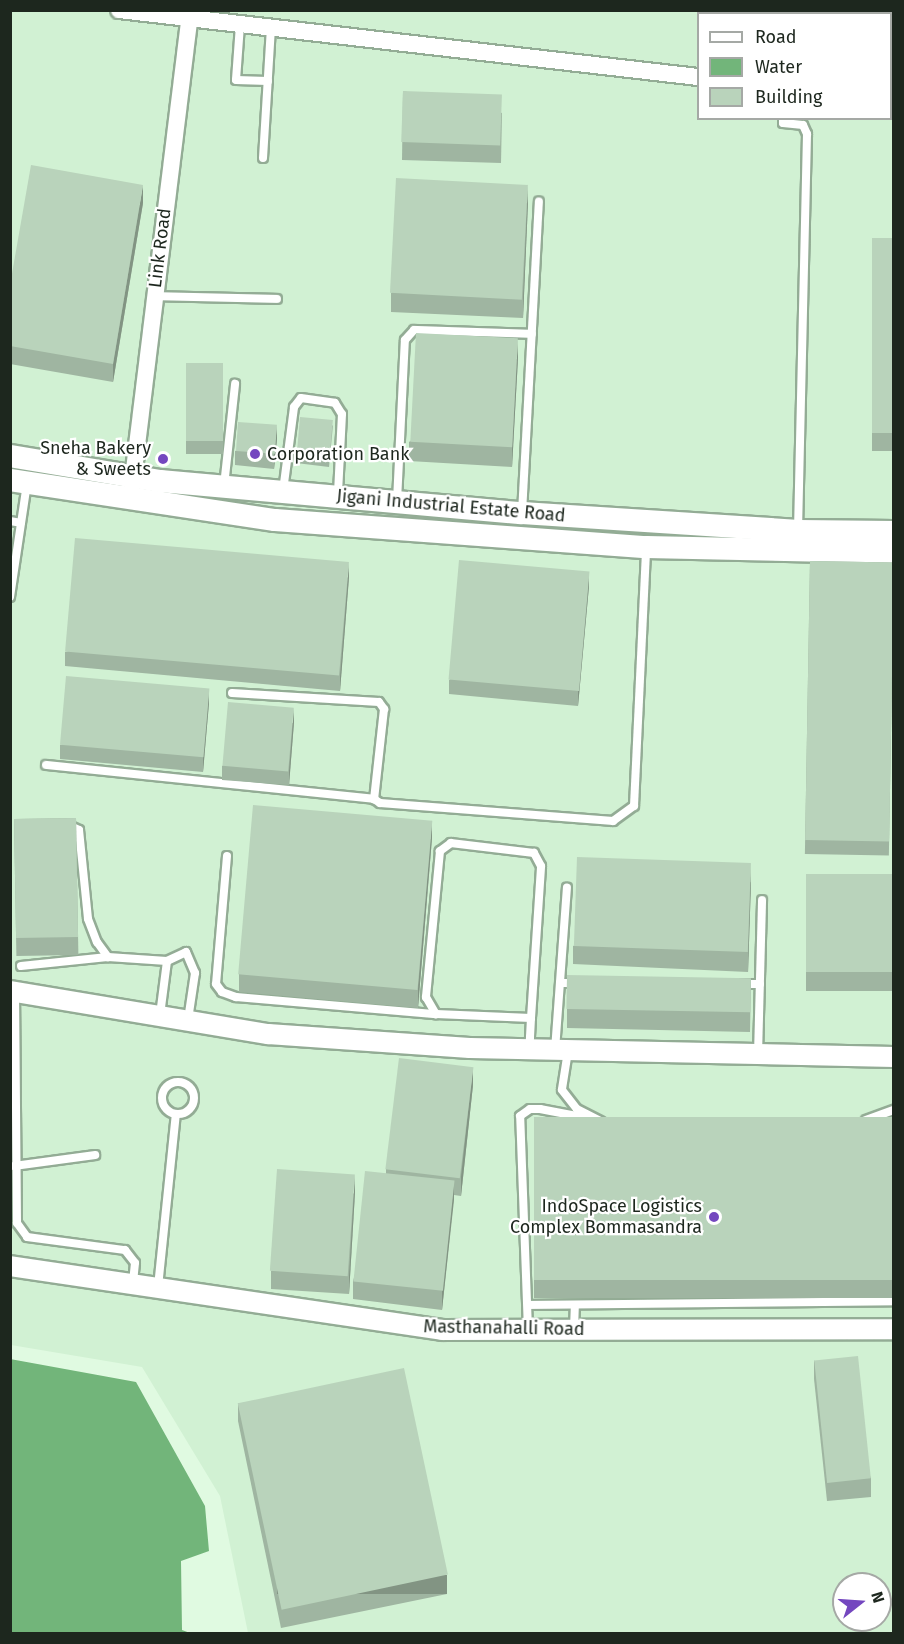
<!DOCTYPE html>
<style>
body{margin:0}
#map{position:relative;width:904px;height:1644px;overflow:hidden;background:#e0fae1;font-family:"Fira Sans",sans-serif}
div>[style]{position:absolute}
.built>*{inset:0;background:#d1f1d3}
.water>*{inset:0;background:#72b57a}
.roads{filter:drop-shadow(2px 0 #93ac95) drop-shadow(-2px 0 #93ac95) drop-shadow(0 2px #93ac95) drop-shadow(0 -2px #93ac95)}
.service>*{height:8px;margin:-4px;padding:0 4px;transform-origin:4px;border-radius:4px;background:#fff}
.service>.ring{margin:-4px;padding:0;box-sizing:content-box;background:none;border:8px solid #fff;border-radius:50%}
.minor>*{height:16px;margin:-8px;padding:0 8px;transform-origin:8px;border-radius:8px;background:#fff}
.tertiary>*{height:20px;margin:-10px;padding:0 10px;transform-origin:10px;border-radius:10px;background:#fff}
.secondary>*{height:22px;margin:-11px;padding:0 11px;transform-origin:11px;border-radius:11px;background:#fff}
.wall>*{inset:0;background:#9fb5a1;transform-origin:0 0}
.shaded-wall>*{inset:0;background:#829483;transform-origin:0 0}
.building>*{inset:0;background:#b9d3bb;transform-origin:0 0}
.dots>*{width:16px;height:16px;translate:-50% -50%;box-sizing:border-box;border:3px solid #fff;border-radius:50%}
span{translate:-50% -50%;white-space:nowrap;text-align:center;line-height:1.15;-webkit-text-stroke:4.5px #fff;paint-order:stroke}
.street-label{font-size:18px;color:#1d271e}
.poi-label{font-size:18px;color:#1d271e}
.right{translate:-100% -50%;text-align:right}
.left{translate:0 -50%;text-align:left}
.frame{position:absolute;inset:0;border:12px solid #1d271e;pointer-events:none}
.legend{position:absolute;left:697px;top:12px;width:195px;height:108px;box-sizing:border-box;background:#fff;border:2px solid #a5a9a5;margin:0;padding:8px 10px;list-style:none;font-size:18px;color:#1d271e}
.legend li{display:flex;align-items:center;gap:12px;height:30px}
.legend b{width:30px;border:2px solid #a5a9a5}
.north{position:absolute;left:832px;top:1572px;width:60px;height:60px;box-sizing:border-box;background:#fff;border:2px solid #a5a9a5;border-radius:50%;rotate:73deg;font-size:16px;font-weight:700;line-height:24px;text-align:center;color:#1d271e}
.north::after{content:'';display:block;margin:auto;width:21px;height:27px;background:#7447bf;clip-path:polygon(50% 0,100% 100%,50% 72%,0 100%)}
</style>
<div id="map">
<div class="built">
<div style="clip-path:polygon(evenodd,10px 11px,893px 11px,893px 1633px,248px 1633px,220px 1496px,142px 1367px,11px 1345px,10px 11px,698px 14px,890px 14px,890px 118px,698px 118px,698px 14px,10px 11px,844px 1584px,880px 1584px,880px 1620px,844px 1620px,844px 1584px)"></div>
</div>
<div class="water">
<div style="clip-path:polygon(10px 1359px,136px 1382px,205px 1506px,209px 1551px,181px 1561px,182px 1630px,190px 1633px,11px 1633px)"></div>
</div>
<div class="roads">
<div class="service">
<div style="left:240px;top:25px;width:55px;rotate:94.2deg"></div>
<div style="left:236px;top:80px;width:32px;rotate:2deg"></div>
<div style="left:783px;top:118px;width:5px;rotate:90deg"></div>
<div style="left:783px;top:123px;width:20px;rotate:6deg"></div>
<div style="left:803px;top:125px;width:10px;rotate:66deg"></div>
<div style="left:807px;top:134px;width:395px;rotate:91.3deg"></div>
<div style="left:263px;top:158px;width:129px;rotate:-86.5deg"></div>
<div style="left:154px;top:296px;width:123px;rotate:1.4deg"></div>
<div style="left:224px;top:486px;width:103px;rotate:-83.8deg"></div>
<div style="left:283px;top:491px;width:85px;rotate:-82.5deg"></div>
<div style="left:294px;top:407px;width:11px;rotate:-52deg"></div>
<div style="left:301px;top:398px;width:34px;rotate:8deg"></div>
<div style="left:335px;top:403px;width:13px;rotate:58deg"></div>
<div style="left:342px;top:414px;width:80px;rotate:92.9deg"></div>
<div style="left:397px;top:501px;width:161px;rotate:-87.2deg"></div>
<div style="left:405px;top:340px;width:13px;rotate:-48deg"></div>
<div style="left:414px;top:330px;width:118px;rotate:1.9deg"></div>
<div style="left:522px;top:513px;width:312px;rotate:-86.9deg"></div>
<div style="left:10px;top:521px;width:11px;rotate:10deg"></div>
<div style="left:10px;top:597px;width:115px;rotate:-81.5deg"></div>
<div style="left:232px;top:693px;width:147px;rotate:3.5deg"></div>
<div style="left:379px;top:702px;width:9px;rotate:54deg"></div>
<div style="left:384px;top:709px;width:91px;rotate:96.3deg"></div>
<div style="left:374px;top:799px;width:7px;rotate:34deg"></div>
<div style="left:380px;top:803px;width:234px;rotate:4.4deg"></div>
<div style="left:613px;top:821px;width:26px;rotate:-36deg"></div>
<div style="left:634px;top:806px;width:258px;rotate:-87.3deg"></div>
<div style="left:46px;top:765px;width:330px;rotate:5.9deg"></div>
<div style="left:68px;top:825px;width:12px;rotate:24deg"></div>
<div style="left:79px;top:830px;width:89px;rotate:84.2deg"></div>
<div style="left:88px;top:919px;width:25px;rotate:69deg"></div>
<div style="left:97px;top:942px;width:19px;rotate:54deg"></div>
<div style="left:108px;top:957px;width:59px;rotate:3.9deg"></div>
<div style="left:227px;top:856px;width:128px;rotate:94.9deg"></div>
<div style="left:216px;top:984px;width:10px;rotate:53deg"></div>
<div style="left:222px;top:992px;width:15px;rotate:20deg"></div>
<div style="left:236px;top:997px;width:201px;rotate:4.9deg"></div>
<div style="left:21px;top:966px;width:87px;rotate:-5.9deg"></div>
<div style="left:560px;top:983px;width:16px"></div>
<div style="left:742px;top:984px;width:18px"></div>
<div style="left:15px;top:992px;width:231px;rotate:89.5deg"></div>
<div style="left:17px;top:1223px;width:17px;rotate:54deg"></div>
<div style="left:27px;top:1237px;width:99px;rotate:7.6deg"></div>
<div style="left:125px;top:1250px;width:16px;rotate:52deg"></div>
<div style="left:135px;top:1263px;width:20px;rotate:96deg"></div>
<div style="left:160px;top:1015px;width:54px;rotate:-82.6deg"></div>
<div style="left:167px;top:961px;width:21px;rotate:-25deg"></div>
<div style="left:186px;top:952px;width:23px;rotate:67deg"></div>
<div style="left:195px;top:973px;width:48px;rotate:98.5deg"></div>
<div style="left:529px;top:1049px;width:12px;rotate:-85deg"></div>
<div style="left:530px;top:1037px;width:19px;rotate:-87deg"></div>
<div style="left:531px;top:1018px;width:152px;rotate:-86.2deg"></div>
<div style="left:541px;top:866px;width:15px;rotate:-118deg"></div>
<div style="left:534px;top:853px;width:84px;rotate:-173.1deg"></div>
<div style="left:451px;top:843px;width:14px;rotate:144deg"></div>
<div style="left:440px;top:851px;width:147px;rotate:95.5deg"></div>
<div style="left:426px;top:997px;width:20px;rotate:60deg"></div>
<div style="left:436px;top:1014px;width:95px;rotate:2.4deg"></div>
<div style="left:555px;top:1050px;width:163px;rotate:-85.8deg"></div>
<div style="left:568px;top:1051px;width:39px;rotate:99deg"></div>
<div style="left:562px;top:1090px;width:24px;rotate:52deg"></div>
<div style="left:577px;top:1109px;width:27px;rotate:27deg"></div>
<div style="left:758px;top:1055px;width:155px;rotate:-88.5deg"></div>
<div class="ring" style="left:162px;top:1082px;width:24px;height:24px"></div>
<div style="left:866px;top:1120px;width:30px;rotate:-20deg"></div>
<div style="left:14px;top:1166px;width:82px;rotate:-7.7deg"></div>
<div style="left:158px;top:1287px;width:174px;rotate:-84.1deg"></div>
<div style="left:528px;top:1305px;width:366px;rotate:-0.6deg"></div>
<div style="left:528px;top:1330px;width:214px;rotate:-92.1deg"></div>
<div style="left:520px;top:1116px;width:12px;rotate:-35deg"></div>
<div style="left:530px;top:1109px;width:10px"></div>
<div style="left:540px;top:1109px;width:48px;rotate:10.8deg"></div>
<div style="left:574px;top:1330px;width:25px;rotate:-88deg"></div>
</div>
<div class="minor">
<div style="left:119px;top:10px;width:583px;rotate:6.6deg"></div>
<div style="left:890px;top:99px;width:4px"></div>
<div style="left:132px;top:486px;width:469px;rotate:-83deg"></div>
</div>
<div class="tertiary">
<div style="left:10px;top:991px;width:262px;rotate:9.5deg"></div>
<div style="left:268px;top:1034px;width:202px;rotate:4deg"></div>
<div style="left:470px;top:1048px;width:424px;rotate:1.2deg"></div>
<div style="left:10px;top:1266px;width:437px;rotate:8.4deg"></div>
<div style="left:442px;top:1330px;width:452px;rotate:-0.1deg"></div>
</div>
<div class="secondary">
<div style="left:10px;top:456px;width:152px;rotate:9.5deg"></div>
<div style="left:160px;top:481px;width:363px;rotate:5.1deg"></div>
<div style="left:522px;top:513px;width:277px;rotate:3.7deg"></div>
<div style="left:798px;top:531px;width:96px;rotate:0.6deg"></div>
<div style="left:10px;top:480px;width:268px;rotate:8.6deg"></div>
<div style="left:275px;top:520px;width:372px;rotate:4.2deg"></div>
<div style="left:646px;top:547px;width:248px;rotate:1.2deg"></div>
</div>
</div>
<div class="wall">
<div style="clip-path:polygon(403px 91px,502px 113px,501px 163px,402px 160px)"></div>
<div style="clip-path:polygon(528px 202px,523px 318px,391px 312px,391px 293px)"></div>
<div style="clip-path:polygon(143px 203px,113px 382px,10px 364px,10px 285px)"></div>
<div style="left:872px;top:238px;width:22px;height:213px"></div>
<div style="clip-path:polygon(518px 358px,512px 467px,409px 461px,409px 442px)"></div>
<div style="left:186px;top:363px;width:37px;height:91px"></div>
<div style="clip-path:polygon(333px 425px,329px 467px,296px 463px,296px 459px)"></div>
<div style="clip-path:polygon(277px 439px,274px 469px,235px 465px,235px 451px)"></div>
<div style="left:810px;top:561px;width:84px;height:293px;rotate:1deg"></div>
<div style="clip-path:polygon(349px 577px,340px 691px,65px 666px,65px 652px)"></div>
<div style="clip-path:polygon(589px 586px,578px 706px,449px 694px,449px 680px)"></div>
<div style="clip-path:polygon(209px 703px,203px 772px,60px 759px,60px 745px)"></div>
<div style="clip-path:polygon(294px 722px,289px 785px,222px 780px,222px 766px)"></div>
<div style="left:76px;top:818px;width:137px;height:62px;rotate:89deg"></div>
<div style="clip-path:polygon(432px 838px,418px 1008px,239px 992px,239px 974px)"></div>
<div style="left:894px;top:874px;width:117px;height:88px;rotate:90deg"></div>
<div style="clip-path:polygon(751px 882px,748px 972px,573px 964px,573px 946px)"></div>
<div style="clip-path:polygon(751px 979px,750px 1032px,567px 1028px,567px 1009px)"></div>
<div style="clip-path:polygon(473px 1085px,461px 1196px,454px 1195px,442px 1310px,353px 1299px,353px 1281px,386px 1173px,386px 1169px)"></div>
<div style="left:894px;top:1117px;width:181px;height:360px;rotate:90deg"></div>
<div style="clip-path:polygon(355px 1192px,349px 1294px,271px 1289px,271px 1271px)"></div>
<div style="clip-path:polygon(814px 1360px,871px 1478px,871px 1497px,827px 1501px,814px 1379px)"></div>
<div style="clip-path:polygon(238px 1403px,447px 1594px,281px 1628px,238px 1421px)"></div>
</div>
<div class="shaded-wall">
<div style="clip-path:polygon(528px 184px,528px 202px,523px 318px,523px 299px)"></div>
<div style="clip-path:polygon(143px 185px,143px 203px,113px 382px,113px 364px)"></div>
<div style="clip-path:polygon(518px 339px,518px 358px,512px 467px,512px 449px)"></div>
<div style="clip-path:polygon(277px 425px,277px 439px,274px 469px,274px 455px)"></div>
<div style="clip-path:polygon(349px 563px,349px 577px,340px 691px,340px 677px)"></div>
<div style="clip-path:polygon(589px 572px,589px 586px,578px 706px,578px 692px)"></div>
<div style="clip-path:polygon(209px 689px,209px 703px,203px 772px,203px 758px)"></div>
<div style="clip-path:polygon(294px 708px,294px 722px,289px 785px,289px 771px)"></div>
<div style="clip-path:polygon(432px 820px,432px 838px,418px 1008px,418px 989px)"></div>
<div style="clip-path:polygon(751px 864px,751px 882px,748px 972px,748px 953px)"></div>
<div style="clip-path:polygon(473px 1067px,473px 1085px,461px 1196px,461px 1177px)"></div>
<div style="clip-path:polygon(355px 1174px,355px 1192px,349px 1294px,349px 1276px)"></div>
<div style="clip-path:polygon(454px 1181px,454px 1200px,442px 1310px,442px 1292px)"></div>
<div style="left:447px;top:1575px;width:19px;height:170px;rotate:90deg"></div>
</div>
<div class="building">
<div style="left:403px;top:91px;width:99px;height:51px;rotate:2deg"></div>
<div style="clip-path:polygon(31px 165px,143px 185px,113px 364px,10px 346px,10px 285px)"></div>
<div style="left:396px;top:178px;width:132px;height:115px;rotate:3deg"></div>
<div style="left:872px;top:238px;width:22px;height:195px"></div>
<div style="left:416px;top:333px;width:102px;height:109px;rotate:3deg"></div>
<div style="left:186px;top:363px;width:37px;height:78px"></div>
<div style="left:300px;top:417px;width:33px;height:42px;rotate:5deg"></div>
<div style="left:238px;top:422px;width:39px;height:29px;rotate:4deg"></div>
<div style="left:75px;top:538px;width:275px;height:114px;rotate:5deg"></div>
<div style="left:459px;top:560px;width:131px;height:120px;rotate:5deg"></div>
<div style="left:810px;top:561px;width:84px;height:279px;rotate:1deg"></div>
<div style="left:66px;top:676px;width:144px;height:69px;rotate:5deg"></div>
<div style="left:228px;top:702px;width:66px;height:64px;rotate:5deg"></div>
<div style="left:253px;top:805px;width:180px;height:170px;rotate:5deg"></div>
<div style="left:76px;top:818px;width:119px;height:62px;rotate:89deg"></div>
<div style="left:577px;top:857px;width:174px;height:89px;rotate:2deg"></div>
<div style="left:894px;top:874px;width:98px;height:88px;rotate:90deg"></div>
<div style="left:567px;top:975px;width:184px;height:34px;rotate:1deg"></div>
<div style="left:399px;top:1058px;width:75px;height:112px;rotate:7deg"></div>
<div style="left:894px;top:1117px;width:163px;height:360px;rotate:90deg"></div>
<div style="left:277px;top:1169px;width:78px;height:102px;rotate:4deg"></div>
<div style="left:365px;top:1171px;width:90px;height:111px;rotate:6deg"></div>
<div style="left:858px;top:1356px;width:123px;height:44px;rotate:84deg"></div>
<div style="left:404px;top:1368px;width:211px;height:170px;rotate:78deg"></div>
</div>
<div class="dots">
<div style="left:255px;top:454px;background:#7447bf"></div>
<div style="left:163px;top:459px;background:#7447bf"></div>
<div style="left:714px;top:1217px;background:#7447bf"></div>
</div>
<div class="street-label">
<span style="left:160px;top:248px;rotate:-83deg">Link Road</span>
<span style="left:451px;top:506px;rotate:5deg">Jigani Industrial Estate Road</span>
<span style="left:504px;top:1328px;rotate:1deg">Masthanahalli Road</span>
</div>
<div class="poi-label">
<span class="right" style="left:151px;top:459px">Sneha Bakery<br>&amp; Sweets</span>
<span class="left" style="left:267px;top:454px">Corporation Bank</span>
<span class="right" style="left:702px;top:1217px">IndoSpace Logistics<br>Complex Bommasandra</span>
</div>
<div class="frame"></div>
<ul class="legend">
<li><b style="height:8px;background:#fff"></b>Road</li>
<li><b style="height:16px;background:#72b57a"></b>Water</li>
<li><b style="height:16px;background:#b9d3bb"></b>Building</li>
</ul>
<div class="north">N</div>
</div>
